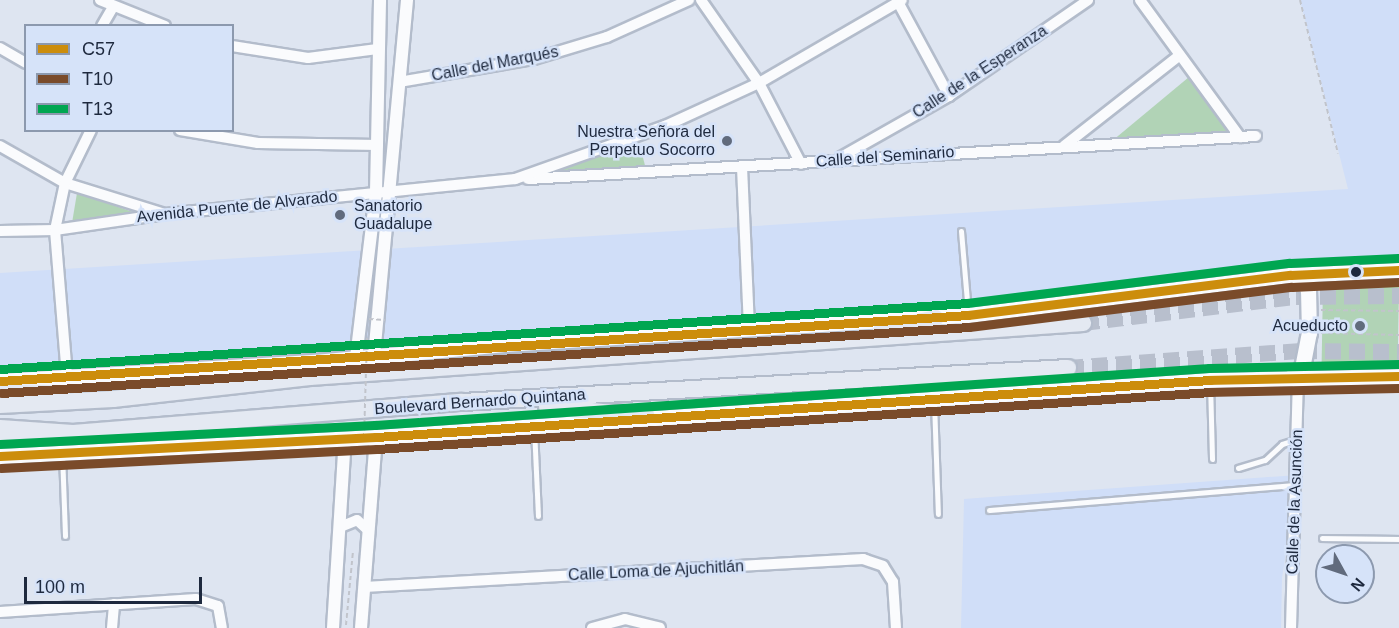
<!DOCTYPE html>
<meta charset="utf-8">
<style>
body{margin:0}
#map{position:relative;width:1399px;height:628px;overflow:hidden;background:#dee5f1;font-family:Arial,sans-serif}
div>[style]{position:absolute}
.built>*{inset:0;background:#d0def8}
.green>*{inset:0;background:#b1d3b6;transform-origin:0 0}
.trunk-tunnel>*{height:16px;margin-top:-8px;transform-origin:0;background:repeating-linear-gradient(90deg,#b8bfcd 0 16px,transparent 0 24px)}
.path>*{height:2px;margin-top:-1px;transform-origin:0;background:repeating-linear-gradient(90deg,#c1c4cb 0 4.5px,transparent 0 7.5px)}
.roads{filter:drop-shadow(2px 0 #b3bccb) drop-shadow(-2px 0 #b3bccb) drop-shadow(0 2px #b3bccb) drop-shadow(0 -2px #b3bccb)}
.service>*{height:5px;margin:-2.5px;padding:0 2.5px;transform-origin:2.5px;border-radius:2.5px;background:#fafbfd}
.minor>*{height:10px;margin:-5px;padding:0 5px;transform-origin:5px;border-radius:5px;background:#fafbfd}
.tertiary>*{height:12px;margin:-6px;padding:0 6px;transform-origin:6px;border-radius:6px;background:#fafbfd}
.secondary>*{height:15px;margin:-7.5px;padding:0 7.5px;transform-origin:7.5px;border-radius:7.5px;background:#fafbfd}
.trunk>*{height:16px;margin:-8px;padding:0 8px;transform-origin:8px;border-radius:8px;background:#e4e9f2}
.path-bridge>*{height:2px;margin-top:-1px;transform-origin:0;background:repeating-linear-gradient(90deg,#c1c4cb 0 4.5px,transparent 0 7.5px)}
.bus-1>*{height:9px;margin:-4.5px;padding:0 4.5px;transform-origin:4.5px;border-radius:4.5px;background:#cc8d0c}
.bus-2>*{height:9px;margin:-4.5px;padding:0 4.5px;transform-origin:4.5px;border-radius:4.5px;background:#7a4b2a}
.bus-3>*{height:9px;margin:-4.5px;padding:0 4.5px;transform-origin:4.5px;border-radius:4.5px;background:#00a651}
.dots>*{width:16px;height:16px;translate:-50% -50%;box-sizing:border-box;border:3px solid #d6e3f9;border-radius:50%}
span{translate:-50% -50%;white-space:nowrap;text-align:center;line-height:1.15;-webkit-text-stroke:5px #d6e3f9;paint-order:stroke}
.street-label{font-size:16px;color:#1e293e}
.poi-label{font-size:16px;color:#1e293e}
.right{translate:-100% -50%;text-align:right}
.left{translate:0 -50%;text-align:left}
.legend{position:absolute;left:24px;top:24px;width:210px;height:108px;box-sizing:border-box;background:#d6e3f9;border:2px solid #8c99ae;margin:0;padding:8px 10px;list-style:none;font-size:18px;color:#1e293e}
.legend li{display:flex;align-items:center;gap:12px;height:30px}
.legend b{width:30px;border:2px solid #8c99ae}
.north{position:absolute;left:1315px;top:544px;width:60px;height:60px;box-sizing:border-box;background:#d6e3f9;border:2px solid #8c99ae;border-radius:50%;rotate:130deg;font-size:16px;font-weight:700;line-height:24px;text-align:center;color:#1e293e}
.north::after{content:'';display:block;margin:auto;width:21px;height:27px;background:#616b7d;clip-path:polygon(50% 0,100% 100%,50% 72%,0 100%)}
.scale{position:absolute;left:24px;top:577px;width:178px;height:27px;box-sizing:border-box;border:3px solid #1e293e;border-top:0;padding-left:8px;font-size:18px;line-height:21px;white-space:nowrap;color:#1e293e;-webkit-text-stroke:4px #d6e3f9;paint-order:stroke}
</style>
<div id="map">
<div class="built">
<div style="clip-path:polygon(1300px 0,1399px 0,1399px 270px,1178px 292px,0 381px,0 273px,1348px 189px)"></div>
<div style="clip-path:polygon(1298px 475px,1282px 578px,1281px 628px,961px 628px,964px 499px)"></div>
</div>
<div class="green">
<div style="clip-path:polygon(1195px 72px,1240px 137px,1106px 146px)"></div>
<div style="clip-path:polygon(637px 135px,647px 173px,515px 179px)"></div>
<div style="clip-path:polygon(77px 193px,133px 212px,72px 223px)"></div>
<div style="left:1323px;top:284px;width:76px;height:84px;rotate:1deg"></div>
</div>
<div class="trunk-tunnel">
<div style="left:1083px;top:323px;width:215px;rotate:-7deg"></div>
<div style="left:1296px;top:297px;width:103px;rotate:-0.6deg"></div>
<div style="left:1068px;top:368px;width:234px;rotate:-4.2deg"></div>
<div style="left:1301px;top:351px;width:98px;rotate:0.6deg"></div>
</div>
<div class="path">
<div style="left:1300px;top:0;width:158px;rotate:76.1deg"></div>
<div style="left:1321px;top:310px;width:78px;rotate:0.7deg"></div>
<div style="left:1321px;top:333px;width:78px;rotate:1.5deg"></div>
<div style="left:346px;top:625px;width:74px;rotate:-84.6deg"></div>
</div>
<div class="roads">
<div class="service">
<div style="left:961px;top:231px;width:82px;rotate:85.1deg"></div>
<div style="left:1210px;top:382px;width:77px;rotate:88.5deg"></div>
<div style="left:934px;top:402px;width:112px;rotate:88deg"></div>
<div style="left:534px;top:428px;width:88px;rotate:87.4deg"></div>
<div style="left:62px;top:453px;width:83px;rotate:87.9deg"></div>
<div style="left:1238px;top:468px;width:28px;rotate:-17deg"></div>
<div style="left:1265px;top:460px;width:23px;rotate:-43deg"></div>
<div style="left:1282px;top:444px;width:16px;rotate:-18deg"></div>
<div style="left:989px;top:510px;width:307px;rotate:-4.7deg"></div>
<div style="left:1322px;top:538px;width:77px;rotate:0.7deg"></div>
</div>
<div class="minor">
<div style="left:100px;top:0;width:70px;rotate:21.8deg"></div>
<div style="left:701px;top:0;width:101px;rotate:55.1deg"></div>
<div style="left:759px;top:83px;width:91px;rotate:62.6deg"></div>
<div style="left:1140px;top:0;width:170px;rotate:53.9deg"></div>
<div style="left:898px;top:2px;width:107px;rotate:61.5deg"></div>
<div style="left:102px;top:26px;width:22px;rotate:-60deg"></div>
<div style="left:232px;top:46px;width:77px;rotate:9deg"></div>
<div style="left:308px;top:58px;width:70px;rotate:-7.4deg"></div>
<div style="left:0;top:48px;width:30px;rotate:30deg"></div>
<div style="left:399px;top:82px;width:137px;rotate:-9.7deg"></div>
<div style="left:534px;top:59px;width:76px;rotate:-16.8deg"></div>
<div style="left:607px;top:37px;width:90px;rotate:-24.3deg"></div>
<div style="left:180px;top:130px;width:79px;rotate:9.5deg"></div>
<div style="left:258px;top:143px;width:120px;rotate:1deg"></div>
<div style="left:0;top:146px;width:75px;rotate:29.6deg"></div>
<div style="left:65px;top:183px;width:102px;rotate:17.2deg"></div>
<div style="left:1064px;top:146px;width:147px;rotate:-38.1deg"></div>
<div style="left:841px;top:157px;width:124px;rotate:-29.5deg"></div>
<div style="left:949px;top:96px;width:169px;rotate:-34.6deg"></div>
<div style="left:742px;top:167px;width:161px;rotate:87.5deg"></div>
<div style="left:528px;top:179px;width:729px;rotate:-3.38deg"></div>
<div style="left:0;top:231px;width:55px;rotate:-1deg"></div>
<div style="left:55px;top:230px;width:111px;rotate:-8.3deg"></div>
<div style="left:165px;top:214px;width:352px;rotate:-5.7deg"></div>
<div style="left:515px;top:179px;width:159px;rotate:-19.5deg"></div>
<div style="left:665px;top:126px;width:103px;rotate:-24.6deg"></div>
<div style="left:759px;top:83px;width:165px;rotate:-30.1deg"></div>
<div style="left:67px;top:376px;width:146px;rotate:-94.7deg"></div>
<div style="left:55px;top:230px;width:48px;rotate:-78deg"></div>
<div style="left:65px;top:183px;width:59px;rotate:-63.9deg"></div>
<div style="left:340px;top:527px;width:18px;rotate:-22deg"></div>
<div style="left:357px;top:520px;width:16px;rotate:43deg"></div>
<div style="left:364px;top:587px;width:500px;rotate:-3.2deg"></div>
<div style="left:863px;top:559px;width:21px;rotate:19deg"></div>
<div style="left:883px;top:566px;width:19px;rotate:58deg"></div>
<div style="left:893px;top:582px;width:46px;rotate:86.3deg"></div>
<div style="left:0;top:612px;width:196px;rotate:-3.8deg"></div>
<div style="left:196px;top:599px;width:23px;rotate:18deg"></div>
<div style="left:218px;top:606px;width:22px;rotate:80deg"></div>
<div style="left:112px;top:628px;width:24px;rotate:-85deg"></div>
<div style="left:592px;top:628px;width:34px;rotate:-15deg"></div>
<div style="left:625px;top:619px;width:36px;rotate:14deg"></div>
<div style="left:1291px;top:628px;width:251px;rotate:-88.4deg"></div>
</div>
<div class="tertiary">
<div style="left:374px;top:356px;width:358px;rotate:-84.7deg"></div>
<div style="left:356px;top:358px;width:167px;rotate:-83.1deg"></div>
<div style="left:376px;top:192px;width:192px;rotate:-88.8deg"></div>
<div style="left:333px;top:628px;width:190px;rotate:-86.4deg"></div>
<div style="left:361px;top:628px;width:192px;rotate:-85.5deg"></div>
</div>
<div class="secondary">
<div style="left:1291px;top:377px;width:14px;rotate:-39deg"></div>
<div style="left:1302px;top:368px;width:36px;rotate:-79deg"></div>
<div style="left:1309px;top:333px;width:43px;rotate:-91.3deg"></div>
<div style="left:1308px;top:290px;width:11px;rotate:-117deg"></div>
<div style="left:1303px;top:280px;width:13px;rotate:-157deg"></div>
<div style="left:0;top:381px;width:316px;rotate:-3.5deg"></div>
<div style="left:315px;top:362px;width:190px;rotate:-5.4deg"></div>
<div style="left:504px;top:344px;width:465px;rotate:-3.6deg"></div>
<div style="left:968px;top:315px;width:325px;rotate:-7.1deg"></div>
<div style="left:1291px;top:275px;width:108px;rotate:-2.7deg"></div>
<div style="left:0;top:456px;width:376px;rotate:-2.9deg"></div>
<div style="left:376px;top:437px;width:836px;rotate:-3.91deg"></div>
<div style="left:1210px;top:380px;width:189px;rotate:-1.2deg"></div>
</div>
<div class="trunk">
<div style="left:881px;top:330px;width:56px;rotate:-12.3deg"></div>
<div style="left:0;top:392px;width:62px;rotate:0.9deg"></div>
<div style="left:0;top:405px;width:113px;rotate:-3deg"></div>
<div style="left:113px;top:399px;width:198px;rotate:-6.4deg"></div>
<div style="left:310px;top:377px;width:775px;rotate:-4deg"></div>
<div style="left:547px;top:407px;width:100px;rotate:5.1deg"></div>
<div style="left:0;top:428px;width:73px;rotate:3.9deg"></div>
<div style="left:73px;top:433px;width:390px;rotate:-4.6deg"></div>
<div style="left:462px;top:402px;width:607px;rotate:-3.21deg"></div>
<div style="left:0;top:441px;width:41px;rotate:-5.6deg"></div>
</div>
</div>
<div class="path-bridge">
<div style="left:369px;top:319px;width:16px;rotate:4deg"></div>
<div style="left:364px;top:438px;width:100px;rotate:-88.3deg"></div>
</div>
<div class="bus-1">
<div style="left:0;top:381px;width:970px;rotate:-3.9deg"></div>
<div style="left:968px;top:315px;width:325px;rotate:-7.1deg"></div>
<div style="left:1291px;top:275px;width:108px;rotate:-2.7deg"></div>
<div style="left:0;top:456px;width:376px;rotate:-2.9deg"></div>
<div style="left:376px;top:437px;width:836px;rotate:-3.91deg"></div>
<div style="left:1210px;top:380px;width:189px;rotate:-1.2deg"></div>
</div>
<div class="bus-2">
<div style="left:1px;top:393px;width:970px;rotate:-3.9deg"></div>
<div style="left:969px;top:327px;width:325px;rotate:-7.1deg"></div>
<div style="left:1292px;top:287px;width:107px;rotate:-2.7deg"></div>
<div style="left:1px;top:468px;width:376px;rotate:-2.9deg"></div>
<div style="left:377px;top:449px;width:836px;rotate:-3.91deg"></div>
<div style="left:1211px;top:392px;width:188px;rotate:-1.2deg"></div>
</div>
<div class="bus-3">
<div style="left:0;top:369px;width:969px;rotate:-3.9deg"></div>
<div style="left:967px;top:303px;width:325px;rotate:-7.1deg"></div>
<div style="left:1290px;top:263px;width:108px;rotate:-2.7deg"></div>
<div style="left:0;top:444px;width:375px;rotate:-2.9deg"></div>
<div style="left:375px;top:425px;width:836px;rotate:-3.91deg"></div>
<div style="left:1209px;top:368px;width:190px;rotate:-1.2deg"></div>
</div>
<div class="dots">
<div style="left:727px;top:141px;background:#616b7d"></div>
<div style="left:340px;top:215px;background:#616b7d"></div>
<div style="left:1356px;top:272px;background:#1e293e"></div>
<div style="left:1360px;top:326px;background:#616b7d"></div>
</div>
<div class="street-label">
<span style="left:495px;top:64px;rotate:-11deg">Calle del Marqués</span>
<span style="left:980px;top:72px;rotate:-33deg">Calle de la Esperanza</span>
<span style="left:885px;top:157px;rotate:-4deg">Calle del Seminario</span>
<span style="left:237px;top:207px;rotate:-6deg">Avenida Puente de Alvarado</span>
<span style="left:480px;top:402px;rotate:-4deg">Boulevard Bernardo Quintana</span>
<span style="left:1295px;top:502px;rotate:-88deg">Calle de la Asunción</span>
<span style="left:656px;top:571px;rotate:-3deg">Calle Loma de Ajuchitlán</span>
</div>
<div class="poi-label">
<span class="right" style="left:715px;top:141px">Nuestra Señora del<br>Perpetuo Socorro</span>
<span class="left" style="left:354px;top:215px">Sanatorio<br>Guadalupe</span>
<span class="right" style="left:1348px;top:326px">Acueducto</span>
</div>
<ul class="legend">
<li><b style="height:8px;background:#cc8d0c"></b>C57</li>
<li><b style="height:8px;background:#7a4b2a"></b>T10</li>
<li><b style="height:8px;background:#00a651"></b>T13</li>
</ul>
<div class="north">N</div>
<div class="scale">100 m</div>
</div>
